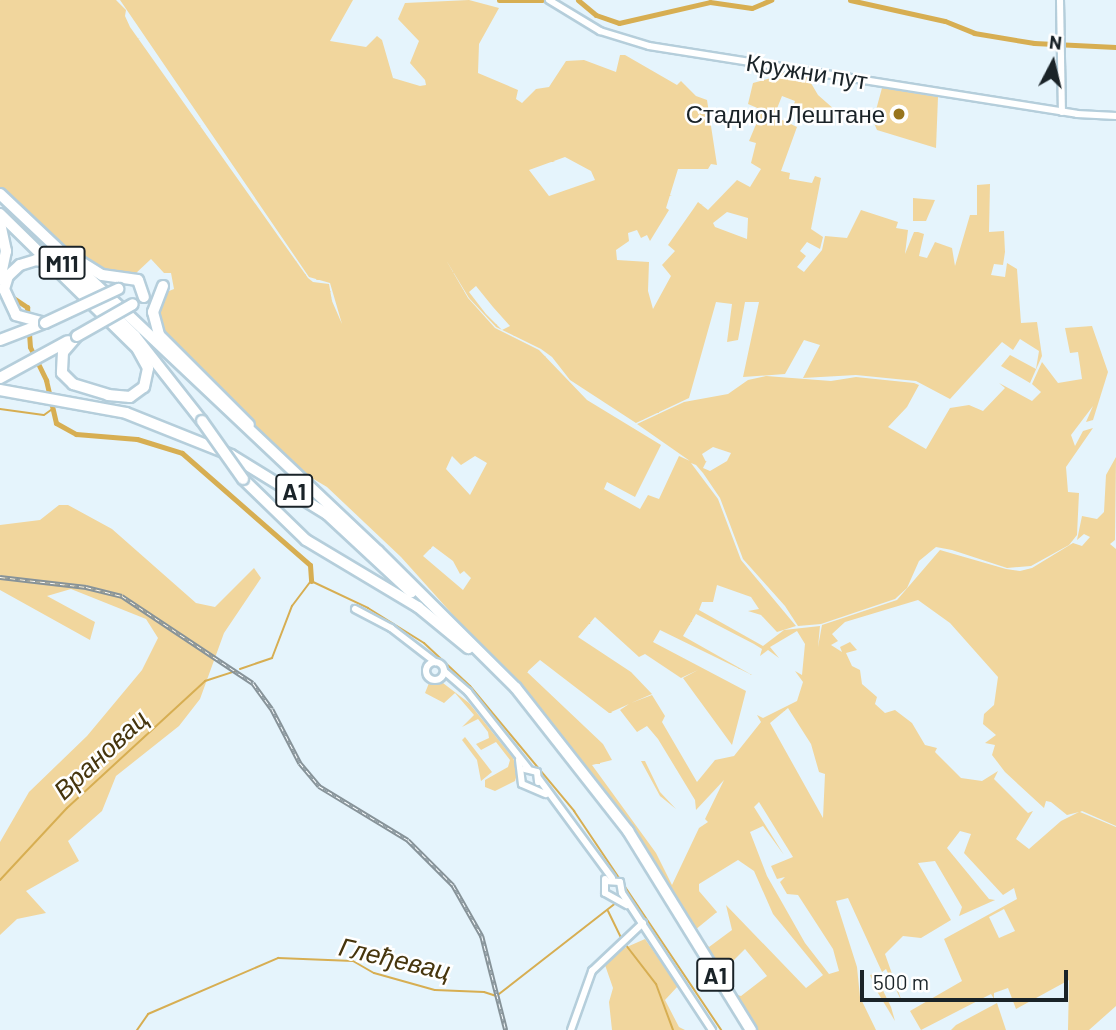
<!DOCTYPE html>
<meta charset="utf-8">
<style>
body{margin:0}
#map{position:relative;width:1116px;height:1030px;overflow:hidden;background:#e5f4fc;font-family:Barlow,sans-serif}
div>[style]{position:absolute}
.green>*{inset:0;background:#f1d69d}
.stream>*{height:2px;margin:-1px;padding:0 1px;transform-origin:1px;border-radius:1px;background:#d7ae52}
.river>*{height:5px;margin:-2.5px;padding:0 2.5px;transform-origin:2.5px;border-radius:2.5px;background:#d7ae52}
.roads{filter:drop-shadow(2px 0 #b5cedb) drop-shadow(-2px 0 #b5cedb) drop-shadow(0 2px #b5cedb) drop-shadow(0 -2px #b5cedb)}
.secondary>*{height:6px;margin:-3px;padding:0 3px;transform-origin:3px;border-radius:3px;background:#fff}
.secondary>.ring{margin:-3px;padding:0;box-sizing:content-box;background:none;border:6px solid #fff;border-radius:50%}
.highway>*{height:10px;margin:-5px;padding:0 5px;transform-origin:5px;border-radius:5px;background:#fff}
.rail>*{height:4.5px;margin-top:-2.25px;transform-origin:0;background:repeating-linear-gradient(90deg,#fff 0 5px,#879399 0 10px);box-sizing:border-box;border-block:2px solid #879399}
.bridges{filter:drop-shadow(2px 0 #b5cedb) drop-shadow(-2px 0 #b5cedb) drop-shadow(0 2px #b5cedb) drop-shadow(0 -2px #b5cedb)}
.highway-bridge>*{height:10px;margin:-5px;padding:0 5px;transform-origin:5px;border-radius:5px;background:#fff}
.dots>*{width:19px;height:19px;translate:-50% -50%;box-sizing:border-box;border:4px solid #fff;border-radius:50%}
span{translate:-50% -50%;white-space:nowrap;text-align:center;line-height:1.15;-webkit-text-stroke:5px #fff;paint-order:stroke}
.shield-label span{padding:2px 5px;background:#fff;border:2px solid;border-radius:5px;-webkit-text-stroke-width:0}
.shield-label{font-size:23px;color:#1a2328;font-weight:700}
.street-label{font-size:24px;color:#1a2328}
.poi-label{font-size:24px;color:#1a2328}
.right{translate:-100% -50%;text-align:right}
.water-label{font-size:26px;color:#46350d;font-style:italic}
.north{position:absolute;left:1018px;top:28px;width:70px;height:70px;-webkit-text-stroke:5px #fff;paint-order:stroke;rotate:7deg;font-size:19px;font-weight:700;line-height:28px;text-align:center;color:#1a2328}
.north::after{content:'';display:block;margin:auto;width:24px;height:32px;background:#1a2328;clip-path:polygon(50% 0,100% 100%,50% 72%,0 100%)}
.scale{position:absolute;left:860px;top:970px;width:208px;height:32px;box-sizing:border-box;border:4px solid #1a2328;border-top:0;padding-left:9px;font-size:21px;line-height:24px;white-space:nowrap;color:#1a2328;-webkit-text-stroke:5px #fff;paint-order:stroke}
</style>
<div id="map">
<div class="green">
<div style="clip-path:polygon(evenodd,0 0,116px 0,126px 10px,125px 16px,130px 27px,308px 278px,313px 282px,329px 284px,332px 301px,342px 324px,330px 283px,309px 277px,120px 0,353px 0,330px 41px,366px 47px,377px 36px,382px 40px,393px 78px,420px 86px,426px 85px,425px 80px,410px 63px,419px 41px,398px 19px,405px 3px,469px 0,499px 8px,479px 44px,478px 73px,518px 90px,516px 99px,522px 103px,536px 89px,549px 87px,566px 61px,584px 60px,616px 72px,620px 55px,625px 55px,677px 85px,681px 81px,696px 96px,707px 100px,717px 165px,711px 164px,708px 169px,678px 169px,666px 208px,669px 210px,650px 241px,647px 235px,641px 238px,637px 230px,628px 233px,629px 241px,616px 250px,617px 260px,649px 262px,648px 291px,653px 309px,671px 276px,662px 265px,675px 251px,668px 245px,694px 208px,698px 202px,708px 210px,737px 180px,750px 187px,761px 169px,751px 163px,756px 143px,749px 141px,762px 110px,748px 104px,753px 83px,775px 77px,776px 68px,805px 73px,818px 95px,835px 110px,821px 123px,792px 110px,795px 101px,782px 96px,774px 116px,797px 127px,781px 171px,790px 173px,789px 179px,812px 183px,815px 176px,821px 178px,811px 229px,823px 237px,820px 249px,807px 242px,800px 251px,806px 256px,797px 267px,804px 272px,822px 250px,825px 236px,847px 238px,861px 210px,898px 222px,896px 228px,908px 230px,905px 254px,914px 232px,918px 232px,924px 234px,919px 256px,927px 258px,935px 242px,952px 248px,955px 266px,970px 215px,977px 215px,977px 185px,990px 184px,989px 232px,1004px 231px,1005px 252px,1003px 265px,994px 264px,991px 275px,1005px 277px,1007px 263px,1017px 269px,1021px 323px,1037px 322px,1042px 356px,1030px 383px,1001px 366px,1010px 355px,1036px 369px,1039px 351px,1020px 339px,1013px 350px,1002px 342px,950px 399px,916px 381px,856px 375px,803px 378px,820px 345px,804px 340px,785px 374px,743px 377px,759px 302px,745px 302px,738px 340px,727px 342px,732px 304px,716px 302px,689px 398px,636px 423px,570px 380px,552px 357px,541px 349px,496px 327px,469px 298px,446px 260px,468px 298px,495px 328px,539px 350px,587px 400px,661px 445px,635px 497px,607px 482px,604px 489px,640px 509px,648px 495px,659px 499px,679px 456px,690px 461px,637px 424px,684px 402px,728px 394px,748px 380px,766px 376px,831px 381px,856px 377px,914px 383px,919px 385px,907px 407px,888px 427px,926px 449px,950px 408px,969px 405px,983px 411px,1005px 388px,999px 383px,1032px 401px,1041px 392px,1032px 384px,1042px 362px,1058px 383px,1082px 379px,1078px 352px,1070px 353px,1065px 328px,1092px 326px,1108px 372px,1093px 420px,1086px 422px,1093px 406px,1071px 435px,1075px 446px,1083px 431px,1093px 428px,1066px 467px,1068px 492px,1079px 493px,1077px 535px,1069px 545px,1031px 566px,1007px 568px,952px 550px,936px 547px,919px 561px,907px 588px,895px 599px,821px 624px,798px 626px,785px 606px,743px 559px,720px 498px,703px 473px,696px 465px,691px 463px,718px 499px,741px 560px,796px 626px,777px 632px,761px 615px,748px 611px,759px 609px,751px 597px,717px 585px,713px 602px,702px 602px,699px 610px,763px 646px,784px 630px,820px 626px,818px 647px,822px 625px,897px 600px,940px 550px,1006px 569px,1020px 571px,1032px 568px,1073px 543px,1082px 546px,1090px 537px,1084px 534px,1077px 540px,1082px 516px,1097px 519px,1104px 512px,1106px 475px,1116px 457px,1115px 540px,1110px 544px,1116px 549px,1116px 826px,1082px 811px,1080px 812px,1116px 827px,1116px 1006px,1089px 1030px,1068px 1030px,1069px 980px,1016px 1009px,1008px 988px,994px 993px,994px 999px,991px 994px,921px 1030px,910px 1011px,962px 981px,944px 939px,1017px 899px,1014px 888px,1003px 895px,964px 853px,971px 834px,960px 831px,947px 848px,989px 899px,995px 900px,959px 916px,962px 907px,935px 861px,918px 863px,951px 920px,921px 938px,903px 936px,885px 954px,902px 1002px,886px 969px,882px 972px,848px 898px,836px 901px,857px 967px,860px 997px,876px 1030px,754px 1030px,608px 797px,522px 692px,401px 557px,327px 487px,300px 471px,162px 336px,155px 316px,164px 293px,174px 289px,171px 273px,164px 273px,151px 259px,134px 275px,112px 276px,74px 254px,0 190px,0 0,565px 157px,591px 171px,595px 180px,549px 196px,529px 170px,565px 157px,0 0,727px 212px,748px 218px,747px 239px,715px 227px,713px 223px,727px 212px,0 0,476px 286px,493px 307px,510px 326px,502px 330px,486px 314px,469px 292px,476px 286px,0 0,713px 447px,731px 453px,727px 461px,710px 471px,703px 468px,706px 462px,702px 454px,713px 447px,0 0,452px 456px,461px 465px,475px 456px,487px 463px,470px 495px,446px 469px,452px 456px,0 0,433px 546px,453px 561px,460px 574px,464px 571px,471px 578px,463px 590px,423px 556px,433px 546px,0 0,918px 600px,950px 623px,998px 677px,994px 705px,984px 714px,983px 724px,996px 735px,985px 743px,995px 745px,992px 755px,1005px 772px,1044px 808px,1046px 801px,1051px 802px,1067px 815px,1079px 812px,1061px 821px,1029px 849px,1016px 839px,1033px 811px,1028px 813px,994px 779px,998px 771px,982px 781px,961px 778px,935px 752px,937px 748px,925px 745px,912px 723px,895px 710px,885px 713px,875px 704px,877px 697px,862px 684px,860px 670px,852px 666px,846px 653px,857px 650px,850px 642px,840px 647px,842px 652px,831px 645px,838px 641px,832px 634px,845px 622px,918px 600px,0 0,696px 614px,754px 644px,762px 649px,760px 656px,768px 650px,779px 658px,770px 647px,797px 631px,805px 644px,802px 675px,795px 671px,803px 682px,797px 701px,763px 718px,757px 715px,761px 722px,734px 756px,715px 760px,697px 782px,662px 722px,665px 716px,652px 695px,631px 703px,652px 694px,631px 672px,578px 637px,595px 617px,639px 657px,645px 654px,681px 678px,698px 670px,683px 678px,732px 745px,746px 691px,653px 642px,660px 630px,752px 675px,683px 636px,696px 614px,0 0,540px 660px,609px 713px,629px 704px,620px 710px,637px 732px,647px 726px,658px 739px,695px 800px,696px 810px,724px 780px,705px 819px,708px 822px,699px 828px,672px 885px,656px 853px,592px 765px,612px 760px,603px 744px,527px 672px,540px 660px,0 0,788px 708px,811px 744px,819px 772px,825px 774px,823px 818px,770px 723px,788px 708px,0 0,759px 802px,793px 857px,771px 866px,777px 879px,785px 877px,780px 882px,787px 894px,798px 895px,833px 949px,839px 971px,829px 974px,805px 943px,767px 876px,750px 832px,763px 826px,784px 855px,754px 807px,759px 802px,0 0,738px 860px,754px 871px,773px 914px,823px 975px,806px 988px,726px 905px,732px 930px,709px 947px,695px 930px,717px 912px,699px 891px,699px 884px,738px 860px,0 0,1004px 909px,1015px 931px,999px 938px,989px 917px,1004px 909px,0 0,745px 949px,767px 976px,741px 996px,734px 994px,721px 973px,745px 949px)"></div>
<div style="clip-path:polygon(882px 88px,938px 97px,936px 148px,877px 130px,873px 121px)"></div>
<div style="clip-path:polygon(913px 198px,935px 200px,926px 221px,913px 221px)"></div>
<div style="clip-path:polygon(59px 505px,68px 505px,112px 529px,196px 603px,215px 607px,254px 568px,261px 578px,224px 633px,200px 699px,179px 726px,116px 776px,102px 811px,68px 841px,79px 861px,26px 891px,46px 913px,17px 919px,0 935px,0 842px,29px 792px,87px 736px,142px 670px,158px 638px,146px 619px,71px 589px,47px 596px,95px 622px,90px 640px,0 590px,0 525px,40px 520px)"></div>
<div style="clip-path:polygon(429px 683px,443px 683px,469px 703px,513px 758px,518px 771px,515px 781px,495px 791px,485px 787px,485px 780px,508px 767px,510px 760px,496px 742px,481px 750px,476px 744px,489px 738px,488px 732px,478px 719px,462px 727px,474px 715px,455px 693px,444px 703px,425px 693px)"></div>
<div style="clip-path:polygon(465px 737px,492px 772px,481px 781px,477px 760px,462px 740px)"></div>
<div style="clip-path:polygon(641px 761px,645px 761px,660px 792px,676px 809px,660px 796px)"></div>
<div style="clip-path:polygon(645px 939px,678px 986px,665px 1000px,679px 1027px,685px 1030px,612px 1030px,609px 1002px,613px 988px,605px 965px,620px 950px)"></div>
<div style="clip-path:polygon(875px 974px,891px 1007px,895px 1021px,878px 993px,870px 975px)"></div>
<div style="clip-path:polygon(997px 1003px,1006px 1030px,951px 1030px,956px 1025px)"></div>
</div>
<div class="stream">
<div style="left:0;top:409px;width:44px;rotate:7.8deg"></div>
<div style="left:44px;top:415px;width:9px;rotate:-36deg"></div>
<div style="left:240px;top:669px;width:34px;rotate:-19deg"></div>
<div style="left:272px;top:658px;width:56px;rotate:-69deg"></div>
<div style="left:292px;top:606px;width:31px;rotate:-53deg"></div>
<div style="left:311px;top:581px;width:63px;rotate:25.3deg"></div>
<div style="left:368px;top:608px;width:66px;rotate:32deg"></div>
<div style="left:424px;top:643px;width:63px;rotate:43.1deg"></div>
<div style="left:470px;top:686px;width:163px;rotate:50.2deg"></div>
<div style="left:574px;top:811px;width:264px;rotate:56.1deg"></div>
<div style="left:0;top:880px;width:98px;rotate:-47.1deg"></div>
<div style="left:67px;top:808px;width:188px;rotate:-42.6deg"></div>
<div style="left:205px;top:681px;width:32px;rotate:-18deg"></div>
<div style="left:608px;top:911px;width:32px;rotate:64deg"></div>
<div style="left:622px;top:940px;width:56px;rotate:52.3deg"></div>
<div style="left:656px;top:984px;width:49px;rotate:69.7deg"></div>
<div style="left:499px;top:994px;width:148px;rotate:-37.9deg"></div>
<div style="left:137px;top:1030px;width:19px;rotate:-55deg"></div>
<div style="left:148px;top:1014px;width:142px;rotate:-23.3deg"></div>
<div style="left:278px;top:958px;width:75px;rotate:2.3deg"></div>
<div style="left:353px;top:961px;width:24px;rotate:30deg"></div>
<div style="left:374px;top:973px;width:63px;rotate:15.6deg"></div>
<div style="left:435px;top:990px;width:49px;rotate:2.3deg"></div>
<div style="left:484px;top:992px;width:13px;rotate:18deg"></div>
</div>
<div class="river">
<div style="left:499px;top:0;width:43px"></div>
<div style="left:578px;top:0;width:23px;rotate:40deg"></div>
<div style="left:596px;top:15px;width:24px;rotate:19deg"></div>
<div style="left:619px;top:23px;width:93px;rotate:-13deg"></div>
<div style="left:710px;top:2px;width:42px;rotate:8.1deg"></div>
<div style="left:752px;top:8px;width:21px;rotate:-23deg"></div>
<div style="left:850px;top:0;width:97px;rotate:12.5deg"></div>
<div style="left:945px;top:21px;width:31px;rotate:22deg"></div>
<div style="left:974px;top:33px;width:61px;rotate:9.5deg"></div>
<div style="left:1034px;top:43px;width:82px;rotate:2.8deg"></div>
<div style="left:9px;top:295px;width:22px;rotate:34deg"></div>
<div style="left:27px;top:307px;width:40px;rotate:85.7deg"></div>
<div style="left:30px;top:347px;width:37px;rotate:64deg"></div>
<div style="left:46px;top:380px;width:44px;rotate:76.9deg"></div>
<div style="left:56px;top:423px;width:23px;rotate:29deg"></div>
<div style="left:76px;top:434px;width:61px;rotate:4.7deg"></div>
<div style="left:137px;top:439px;width:47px;rotate:17.3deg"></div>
<div style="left:182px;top:453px;width:170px;rotate:41.2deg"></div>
<div style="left:310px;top:565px;width:16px;rotate:86deg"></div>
</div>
<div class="roads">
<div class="secondary">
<div style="left:549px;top:0;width:60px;rotate:31.3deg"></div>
<div style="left:600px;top:31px;width:51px;rotate:17deg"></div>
<div style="left:649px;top:46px;width:433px;rotate:9deg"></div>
<div style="left:1077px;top:114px;width:39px;rotate:3deg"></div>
<div style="left:1060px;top:0;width:112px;rotate:89deg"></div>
<div style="left:355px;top:609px;width:41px;rotate:27.8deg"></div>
<div style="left:391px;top:628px;width:56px;rotate:37.7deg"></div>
<div class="ring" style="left:426px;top:662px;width:12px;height:12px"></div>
<div style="left:444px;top:671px;width:32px;rotate:41deg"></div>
<div style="left:468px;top:692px;width:97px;rotate:51.7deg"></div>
<div style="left:519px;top:760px;width:24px;rotate:83deg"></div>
<div style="left:522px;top:784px;width:26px;rotate:23deg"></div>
<div style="left:525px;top:769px;width:12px;rotate:14deg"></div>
<div style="left:537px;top:772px;width:10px;rotate:84deg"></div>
<div style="left:539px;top:779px;width:123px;rotate:53.6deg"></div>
<div style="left:605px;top:879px;width:14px;rotate:90deg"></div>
<div style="left:605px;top:893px;width:25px;rotate:29deg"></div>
<div style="left:605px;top:881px;width:15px;rotate:4deg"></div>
<div style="left:620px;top:882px;width:11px;rotate:80deg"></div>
<div style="left:622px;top:893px;width:164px;rotate:56.7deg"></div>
<div style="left:571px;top:1030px;width:63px;rotate:-70.4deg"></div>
<div style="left:592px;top:971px;width:70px;rotate:-43.3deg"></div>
</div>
<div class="highway">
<div style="left:0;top:194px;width:520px;rotate:43.36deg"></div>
<div style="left:378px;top:551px;width:194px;rotate:44.8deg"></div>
<div style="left:516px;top:688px;width:182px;rotate:51.9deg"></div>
<div style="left:628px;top:831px;width:234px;rotate:58.3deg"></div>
<div style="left:0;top:214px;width:199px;rotate:44.4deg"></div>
<div style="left:0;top:223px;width:29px;rotate:78deg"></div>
<div style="left:6px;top:251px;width:29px;rotate:102deg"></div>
<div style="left:73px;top:257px;width:34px;rotate:32deg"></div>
<div style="left:102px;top:275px;width:36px;rotate:8deg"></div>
<div style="left:138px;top:280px;width:18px;rotate:71deg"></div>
<div style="left:66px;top:267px;width:98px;rotate:45deg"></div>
<div style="left:135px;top:336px;width:108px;rotate:51.8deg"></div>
<div style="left:163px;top:286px;width:28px;rotate:111deg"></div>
<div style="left:153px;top:312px;width:24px;rotate:75deg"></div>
<div style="left:159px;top:335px;width:127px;rotate:45deg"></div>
<div style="left:45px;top:323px;width:30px;rotate:-165deg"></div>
<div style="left:16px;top:315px;width:29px;rotate:-115deg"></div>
<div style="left:4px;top:289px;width:14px;rotate:-73deg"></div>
<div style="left:8px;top:276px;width:16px;rotate:-43deg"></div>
<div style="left:20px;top:265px;width:17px;rotate:-17deg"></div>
<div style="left:36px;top:260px;width:14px;rotate:12deg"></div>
<div style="left:77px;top:336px;width:21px;rotate:131deg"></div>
<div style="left:63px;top:352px;width:21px;rotate:93deg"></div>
<div style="left:62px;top:373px;width:16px;rotate:45deg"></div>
<div style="left:73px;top:384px;width:37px;rotate:17deg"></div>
<div style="left:108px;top:395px;width:22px;rotate:5deg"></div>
<div style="left:130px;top:397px;width:17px;rotate:-36deg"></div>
<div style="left:144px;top:387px;width:19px;rotate:-78deg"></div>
<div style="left:148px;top:368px;width:21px;rotate:-119deg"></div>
<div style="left:0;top:340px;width:45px;rotate:-20.9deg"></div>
<div style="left:0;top:378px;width:77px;rotate:-28.6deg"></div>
<div style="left:0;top:390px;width:128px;rotate:10.3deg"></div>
<div style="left:126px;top:413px;width:113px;rotate:21.8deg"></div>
<div style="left:231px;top:455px;width:113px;rotate:31.6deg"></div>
<div style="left:327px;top:514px;width:115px;rotate:42.9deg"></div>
<div style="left:243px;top:479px;width:88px;rotate:44.1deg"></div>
<div style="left:306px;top:540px;width:131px;rotate:30.9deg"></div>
<div style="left:418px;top:607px;width:65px;rotate:39.4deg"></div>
</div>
</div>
<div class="rail">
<div style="left:0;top:577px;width:87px;rotate:6.6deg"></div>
<div style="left:86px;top:587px;width:37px;rotate:14deg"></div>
<div style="left:122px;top:596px;width:157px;rotate:33.6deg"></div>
<div style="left:253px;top:683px;width:32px;rotate:54deg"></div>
<div style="left:272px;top:709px;width:61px;rotate:62.6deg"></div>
<div style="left:300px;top:763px;width:30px;rotate:50deg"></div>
<div style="left:319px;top:786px;width:104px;rotate:31.2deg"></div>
<div style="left:408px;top:840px;width:64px;rotate:45deg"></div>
<div style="left:453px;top:885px;width:59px;rotate:60.4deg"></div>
<div style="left:482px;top:936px;width:97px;rotate:75.7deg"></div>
</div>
<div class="bridges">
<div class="highway-bridge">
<div style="left:45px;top:323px;width:81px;rotate:-25deg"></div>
<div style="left:77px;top:336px;width:64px;rotate:-29.7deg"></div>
<div style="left:202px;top:421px;width:71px;rotate:54.7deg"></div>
</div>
</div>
<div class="dots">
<div style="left:899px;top:114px;background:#97741d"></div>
</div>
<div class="shield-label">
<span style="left:62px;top:263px">M11</span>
<span style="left:294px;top:491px">A1</span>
<span style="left:715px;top:975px">A1</span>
</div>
<div class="street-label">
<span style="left:807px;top:71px;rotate:9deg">Кружни пут</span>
</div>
<div class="poi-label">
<span class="right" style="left:885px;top:114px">Стадион Лештане</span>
</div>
<div class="water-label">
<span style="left:100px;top:754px;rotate:-43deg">Врановац</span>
<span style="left:395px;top:958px;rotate:13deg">Глеђевац</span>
</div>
<div class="north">N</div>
<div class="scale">500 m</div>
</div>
